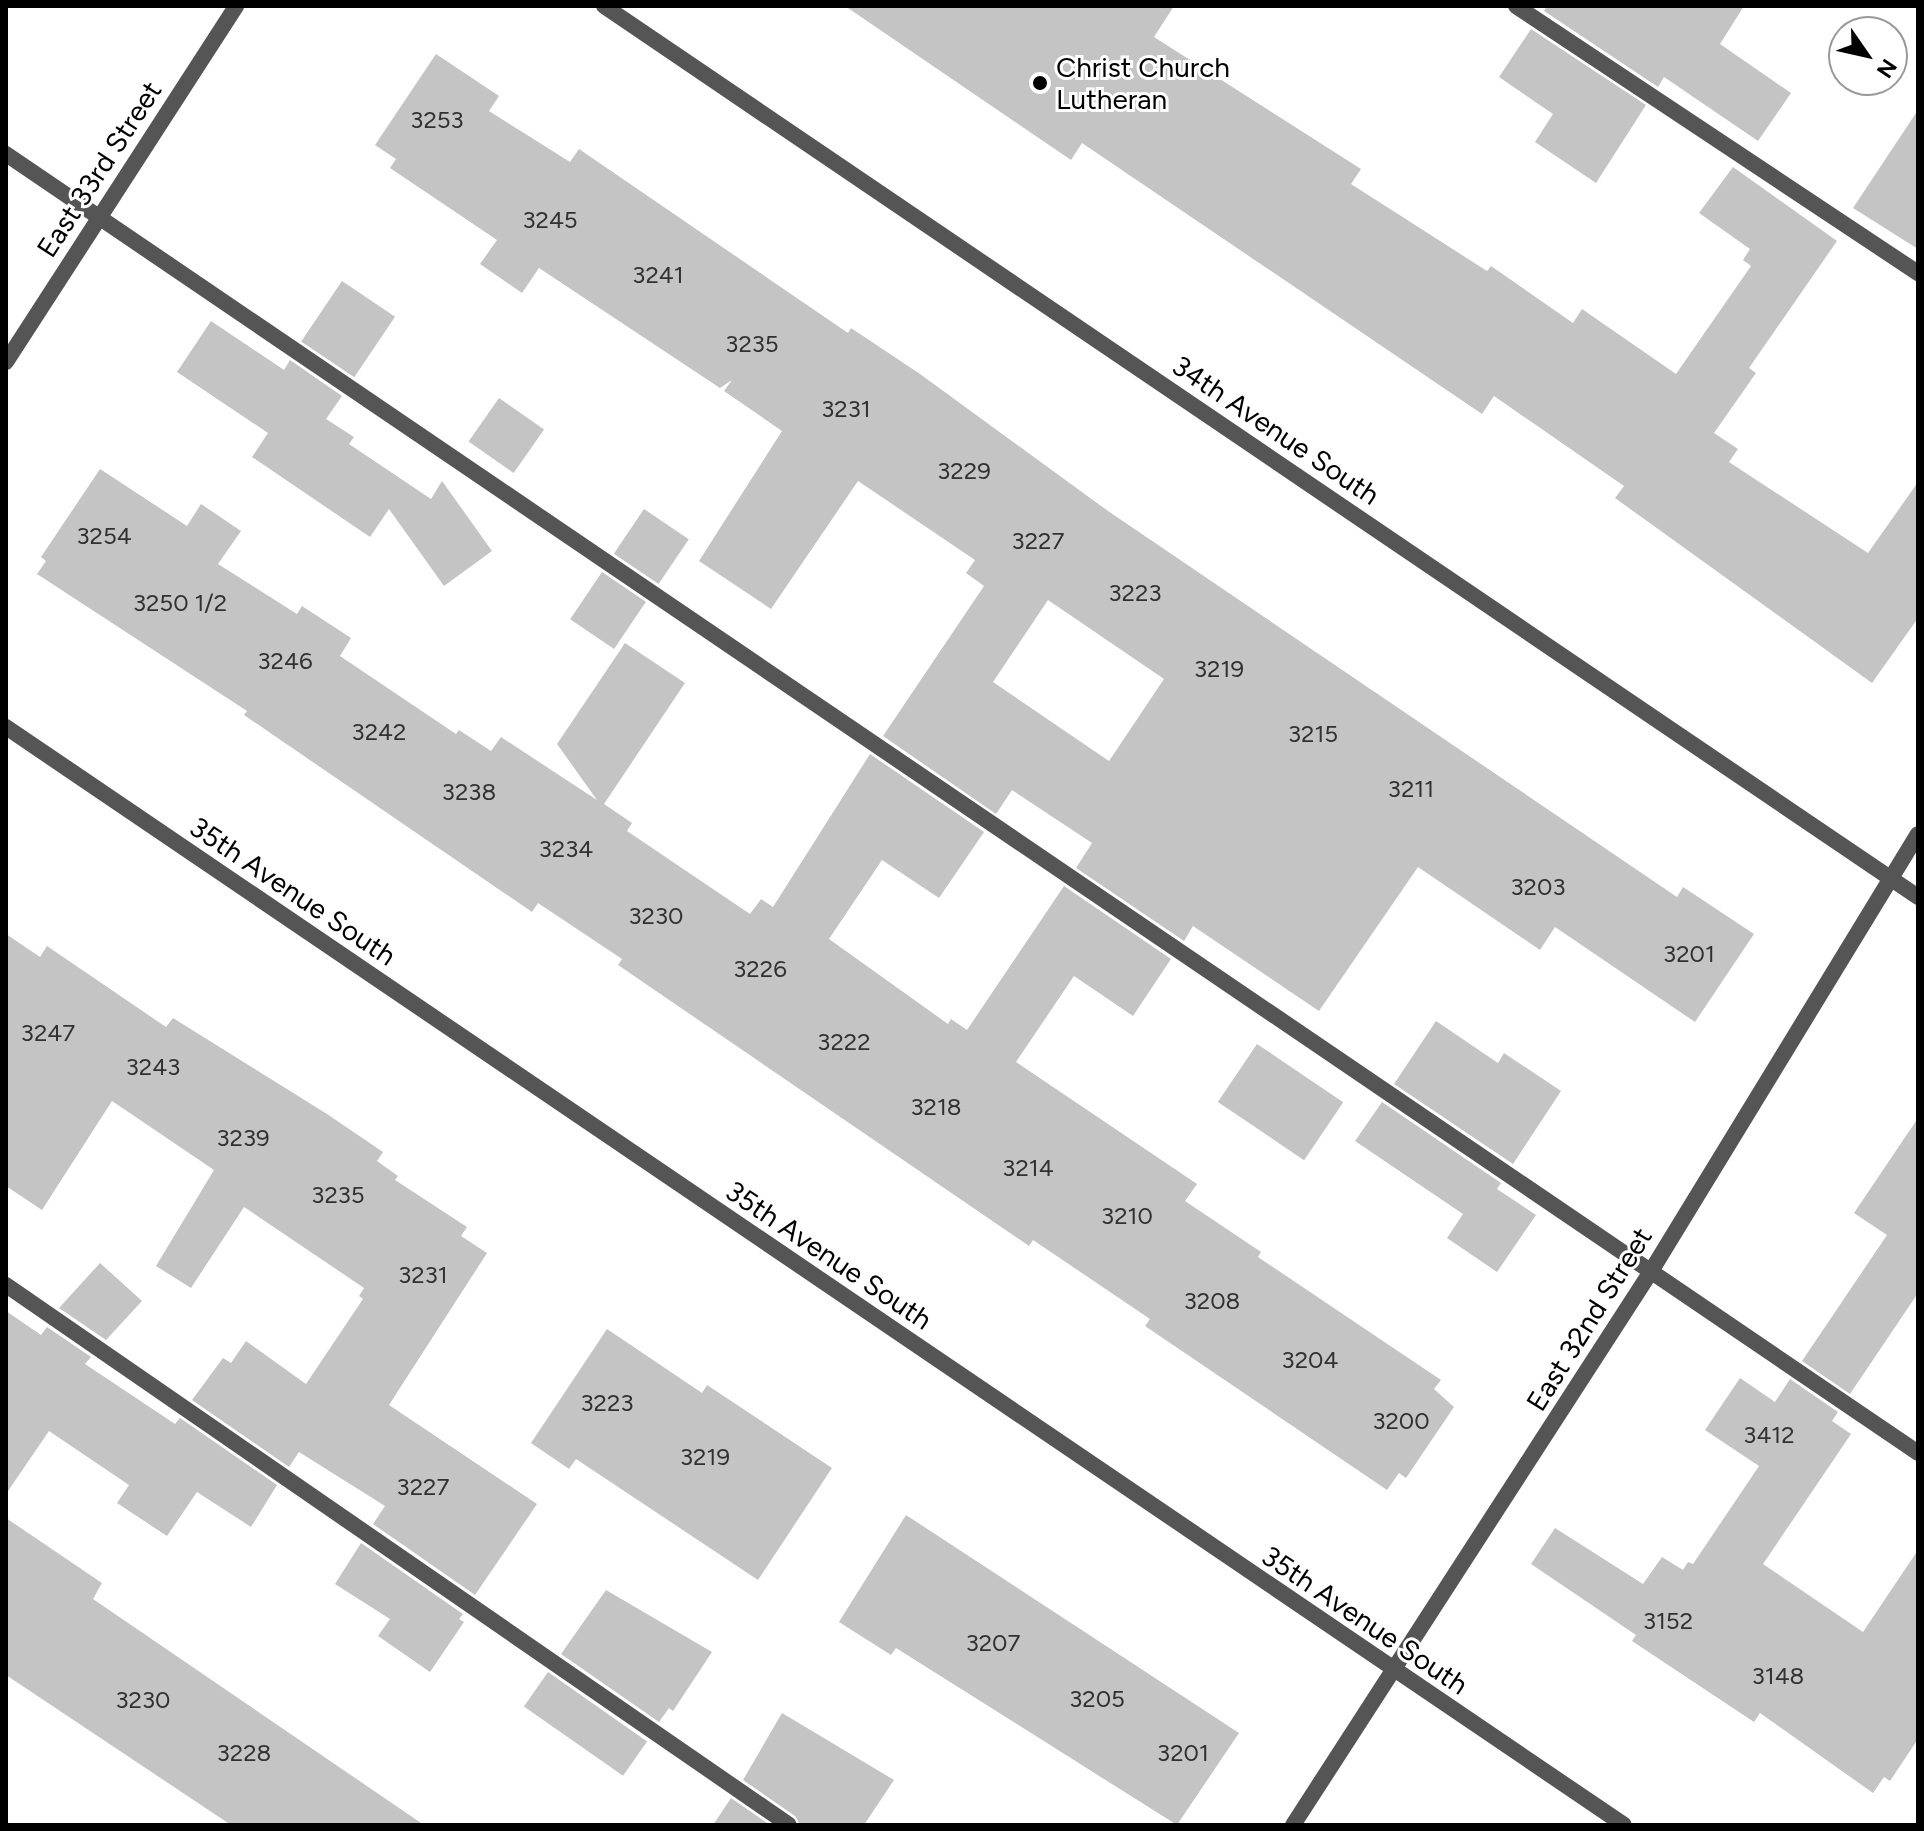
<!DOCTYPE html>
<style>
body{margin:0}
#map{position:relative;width:1924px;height:1831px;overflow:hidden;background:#fff;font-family:Figtree,sans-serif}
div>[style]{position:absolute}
.building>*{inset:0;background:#c4c4c4;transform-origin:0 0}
.lane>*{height:16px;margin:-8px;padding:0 8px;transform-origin:8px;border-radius:8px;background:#555}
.street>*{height:16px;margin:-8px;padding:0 8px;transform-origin:8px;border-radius:8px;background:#555}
.dots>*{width:22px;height:22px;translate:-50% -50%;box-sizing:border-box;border:4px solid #fff;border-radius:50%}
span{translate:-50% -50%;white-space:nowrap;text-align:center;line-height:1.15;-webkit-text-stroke:6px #fff;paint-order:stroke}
.number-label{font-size:24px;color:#313131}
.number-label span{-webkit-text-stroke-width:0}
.poi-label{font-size:28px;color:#000}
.left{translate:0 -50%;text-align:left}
.street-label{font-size:28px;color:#000}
.frame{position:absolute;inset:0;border:8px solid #000;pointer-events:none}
.north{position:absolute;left:1828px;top:16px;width:80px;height:80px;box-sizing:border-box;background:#fff;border:2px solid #999;border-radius:50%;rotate:124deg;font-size:22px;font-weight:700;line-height:32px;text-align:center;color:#000}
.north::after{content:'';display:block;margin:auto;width:28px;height:36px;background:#000;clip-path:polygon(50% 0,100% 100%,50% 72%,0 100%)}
</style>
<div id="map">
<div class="building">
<div style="clip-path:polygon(845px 6px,1174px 6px,1154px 37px,1361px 169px,1351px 184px,1487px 271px,1491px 266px,1573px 323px,1582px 309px,1676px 374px,1751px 266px,1743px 260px,1750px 249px,1699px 213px,1733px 167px,1837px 241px,1749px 368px,1756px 373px,1714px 433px,1738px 449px,1729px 462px,1868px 553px,1918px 482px,1918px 618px,1872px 683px,1615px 498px,1624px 486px,1494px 396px,1482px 414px,1082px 143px,1071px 160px)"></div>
<div style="clip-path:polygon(1547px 6px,1744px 6px,1720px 44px,1791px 93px,1758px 141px,1664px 77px,1658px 87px,1544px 11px)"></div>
<div style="clip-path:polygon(1531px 29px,1646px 105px,1596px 183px,1535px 142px,1553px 114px,1499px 77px)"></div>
<div style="clip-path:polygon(evenodd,436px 54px,499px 96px,489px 111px,570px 162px,579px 149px,848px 333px,851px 328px,920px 374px,1108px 511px,1677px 897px,1683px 887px,1754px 934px,1695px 1022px,1555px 927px,1540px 950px,1418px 867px,1319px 1011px,1193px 926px,1184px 941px,1076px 868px,1092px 843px,1012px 790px,996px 814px,883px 736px,984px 586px,966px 573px,975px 560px,858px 481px,771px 609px,699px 561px,782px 431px,724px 391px,732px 380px,720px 388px,539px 268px,522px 293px,480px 264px,497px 240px,390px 168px,396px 159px,375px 145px,436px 54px,1048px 600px,1164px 679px,1109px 761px,993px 682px,1048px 600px)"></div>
<div style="clip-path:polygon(1918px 110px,1918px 249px,1853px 208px)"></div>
<div style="left:342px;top:281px;width:64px;height:73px;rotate:34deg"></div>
<div style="clip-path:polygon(211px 321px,284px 370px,290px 360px,342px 396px,326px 419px,354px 437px,349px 444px,431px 499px,442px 481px,492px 551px,444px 586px,389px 509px,370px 537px,252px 457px,268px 433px,177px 372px)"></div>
<div style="left:499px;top:398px;width:55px;height:53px;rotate:35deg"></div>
<div style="clip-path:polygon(100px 469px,187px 526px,201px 504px,241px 531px,218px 564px,297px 614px,302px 606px,351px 638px,340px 656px,456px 734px,459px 730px,491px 751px,501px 737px,597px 800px,557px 744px,625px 643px,685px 683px,604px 804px,632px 823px,627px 831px,750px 914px,761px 899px,773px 907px,870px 754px,984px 832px,939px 898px,882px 860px,829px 939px,948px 1024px,951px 1019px,967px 1030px,1064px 886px,1171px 959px,1133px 1016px,1074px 976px,1016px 1062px,1197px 1184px,1185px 1201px,1261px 1252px,1258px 1257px,1441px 1380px,1434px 1389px,1454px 1407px,1406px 1478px,1399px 1473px,1387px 1490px,1145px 1326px,1150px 1319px,1033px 1240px,1029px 1246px,618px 965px,622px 959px,538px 903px,532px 912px,244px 715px,247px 711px,37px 574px,46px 561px,41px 557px)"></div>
<div style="left:644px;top:509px;width:54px;height:54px;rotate:34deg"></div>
<div style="left:602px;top:572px;width:53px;height:57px;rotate:34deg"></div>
<div style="clip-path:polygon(6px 934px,40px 957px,47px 946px,166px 1027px,173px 1018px,327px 1114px,383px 1152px,377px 1161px,398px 1176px,395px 1180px,467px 1227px,461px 1236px,487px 1253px,389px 1405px,537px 1504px,475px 1595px,373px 1524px,385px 1506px,299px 1452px,289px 1467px,192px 1400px,223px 1358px,231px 1363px,246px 1341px,306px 1384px,363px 1299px,359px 1296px,364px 1288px,244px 1207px,191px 1288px,156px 1266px,214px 1170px,112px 1101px,42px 1210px,6px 1186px)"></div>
<div style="clip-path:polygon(1436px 1021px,1498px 1063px,1504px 1053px,1561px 1091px,1513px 1164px,1394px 1084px)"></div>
<div style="left:1257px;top:1044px;width:104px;height:70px;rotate:34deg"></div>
<div style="clip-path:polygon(1382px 1102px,1501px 1183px,1497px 1189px,1536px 1215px,1497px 1272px,1447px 1238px,1463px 1214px,1355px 1141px)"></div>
<div style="clip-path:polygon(1918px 1118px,1918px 1293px,1850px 1394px,1802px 1361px,1887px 1235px,1854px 1213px)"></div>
<div style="clip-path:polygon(100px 1263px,142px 1301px,106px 1340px,59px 1308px)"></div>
<div style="clip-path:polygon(6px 1311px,41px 1335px,47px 1327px,91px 1357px,85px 1364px,175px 1424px,180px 1418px,277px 1485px,251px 1527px,197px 1492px,167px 1536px,117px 1503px,129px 1485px,49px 1431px,6px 1494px)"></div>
<div style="clip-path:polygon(607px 1329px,702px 1393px,707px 1385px,832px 1468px,758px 1580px,576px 1459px,569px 1469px,531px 1443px)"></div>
<div style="clip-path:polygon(1740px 1378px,1775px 1402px,1790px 1379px,1838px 1412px,1832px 1421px,1851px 1434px,1763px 1564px,1863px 1632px,1918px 1550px,1918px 1739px,1890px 1781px,1884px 1777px,1873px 1793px,1760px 1713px,1754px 1722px,1632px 1641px,1636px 1635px,1531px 1564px,1555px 1528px,1643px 1584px,1662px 1557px,1683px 1570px,1688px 1562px,1693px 1564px,1759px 1466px,1705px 1430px)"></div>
<div style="clip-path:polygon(906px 1515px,1239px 1733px,1177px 1825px,896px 1648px,891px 1655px,839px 1622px)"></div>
<div style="clip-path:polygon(6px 1518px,102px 1583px,93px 1599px,424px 1825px,231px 1825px,6px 1675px)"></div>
<div style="clip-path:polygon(361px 1543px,463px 1614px,459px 1619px,464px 1622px,430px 1672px,378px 1636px,390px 1619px,335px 1584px)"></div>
<div style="clip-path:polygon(606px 1590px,712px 1652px,673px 1711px,669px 1708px,659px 1722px,561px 1654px)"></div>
<div style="left:548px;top:1672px;width:121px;height:42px;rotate:35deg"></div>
<div style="clip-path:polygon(782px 1713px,894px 1780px,864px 1825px,800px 1825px,795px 1816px,743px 1780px)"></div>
<div style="clip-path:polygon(731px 1798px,770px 1825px,713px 1825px)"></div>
</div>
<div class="lane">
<div style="left:1516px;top:6px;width:483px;rotate:33.6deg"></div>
<div style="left:6px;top:154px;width:2312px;rotate:34.19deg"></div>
<div style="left:6px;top:1285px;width:951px;rotate:34.59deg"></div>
</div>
<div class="street">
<div style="left:604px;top:6px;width:1588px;rotate:34.14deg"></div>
<div style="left:6px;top:362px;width:424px;rotate:-57.1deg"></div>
<div style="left:6px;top:727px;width:1955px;rotate:34.16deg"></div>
<div style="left:1293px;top:1825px;width:657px;rotate:-57.11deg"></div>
<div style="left:1650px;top:1273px;width:514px;rotate:-58.6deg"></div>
</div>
<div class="dots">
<div style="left:1040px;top:83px;background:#000"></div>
</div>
<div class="number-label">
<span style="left:437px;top:120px">3253</span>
<span style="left:550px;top:220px">3245</span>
<span style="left:658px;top:275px">3241</span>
<span style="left:752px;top:344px">3235</span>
<span style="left:846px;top:409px">3231</span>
<span style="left:964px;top:471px">3229</span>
<span style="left:104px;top:536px">3254</span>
<span style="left:1038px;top:541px">3227</span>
<span style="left:1135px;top:593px">3223</span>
<span style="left:180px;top:603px">3250 1/2</span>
<span style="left:285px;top:661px">3246</span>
<span style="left:1219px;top:669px">3219</span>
<span style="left:379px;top:732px">3242</span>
<span style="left:1313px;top:734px">3215</span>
<span style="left:1411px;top:789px">3211</span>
<span style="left:469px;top:792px">3238</span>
<span style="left:566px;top:849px">3234</span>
<span style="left:1538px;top:887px">3203</span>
<span style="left:656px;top:916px">3230</span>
<span style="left:1689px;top:954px">3201</span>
<span style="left:760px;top:969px">3226</span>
<span style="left:48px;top:1033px">3247</span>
<span style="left:844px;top:1042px">3222</span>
<span style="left:153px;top:1067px">3243</span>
<span style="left:936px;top:1107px">3218</span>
<span style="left:243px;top:1138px">3239</span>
<span style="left:1028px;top:1168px">3214</span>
<span style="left:338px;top:1195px">3235</span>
<span style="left:1127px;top:1216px">3210</span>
<span style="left:423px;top:1275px">3231</span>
<span style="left:1212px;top:1301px">3208</span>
<span style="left:1310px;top:1360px">3204</span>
<span style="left:607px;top:1403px">3223</span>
<span style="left:1401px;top:1421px">3200</span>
<span style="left:1769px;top:1435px">3412</span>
<span style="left:705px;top:1457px">3219</span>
<span style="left:423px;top:1487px">3227</span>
<span style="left:1668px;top:1621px">3152</span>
<span style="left:993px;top:1643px">3207</span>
<span style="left:1778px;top:1676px">3148</span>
<span style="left:1097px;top:1699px">3205</span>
<span style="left:143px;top:1700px">3230</span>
<span style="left:244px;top:1753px">3228</span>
<span style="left:1183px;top:1753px">3201</span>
</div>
<div class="poi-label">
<span class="left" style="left:1056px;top:83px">Christ Church<br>Lutheran</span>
</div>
<div class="street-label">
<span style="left:99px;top:169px;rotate:-57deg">East 33rd Street</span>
<span style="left:1276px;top:430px;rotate:34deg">34th Avenue South</span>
<span style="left:293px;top:891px;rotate:34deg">35th Avenue South</span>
<span style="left:829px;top:1255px;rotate:34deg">35th Avenue South</span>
<span style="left:1589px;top:1319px;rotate:-58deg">East 32nd Street</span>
<span style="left:1365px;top:1620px;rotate:34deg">35th Avenue South</span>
</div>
<div class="frame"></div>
<div class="north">N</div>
</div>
